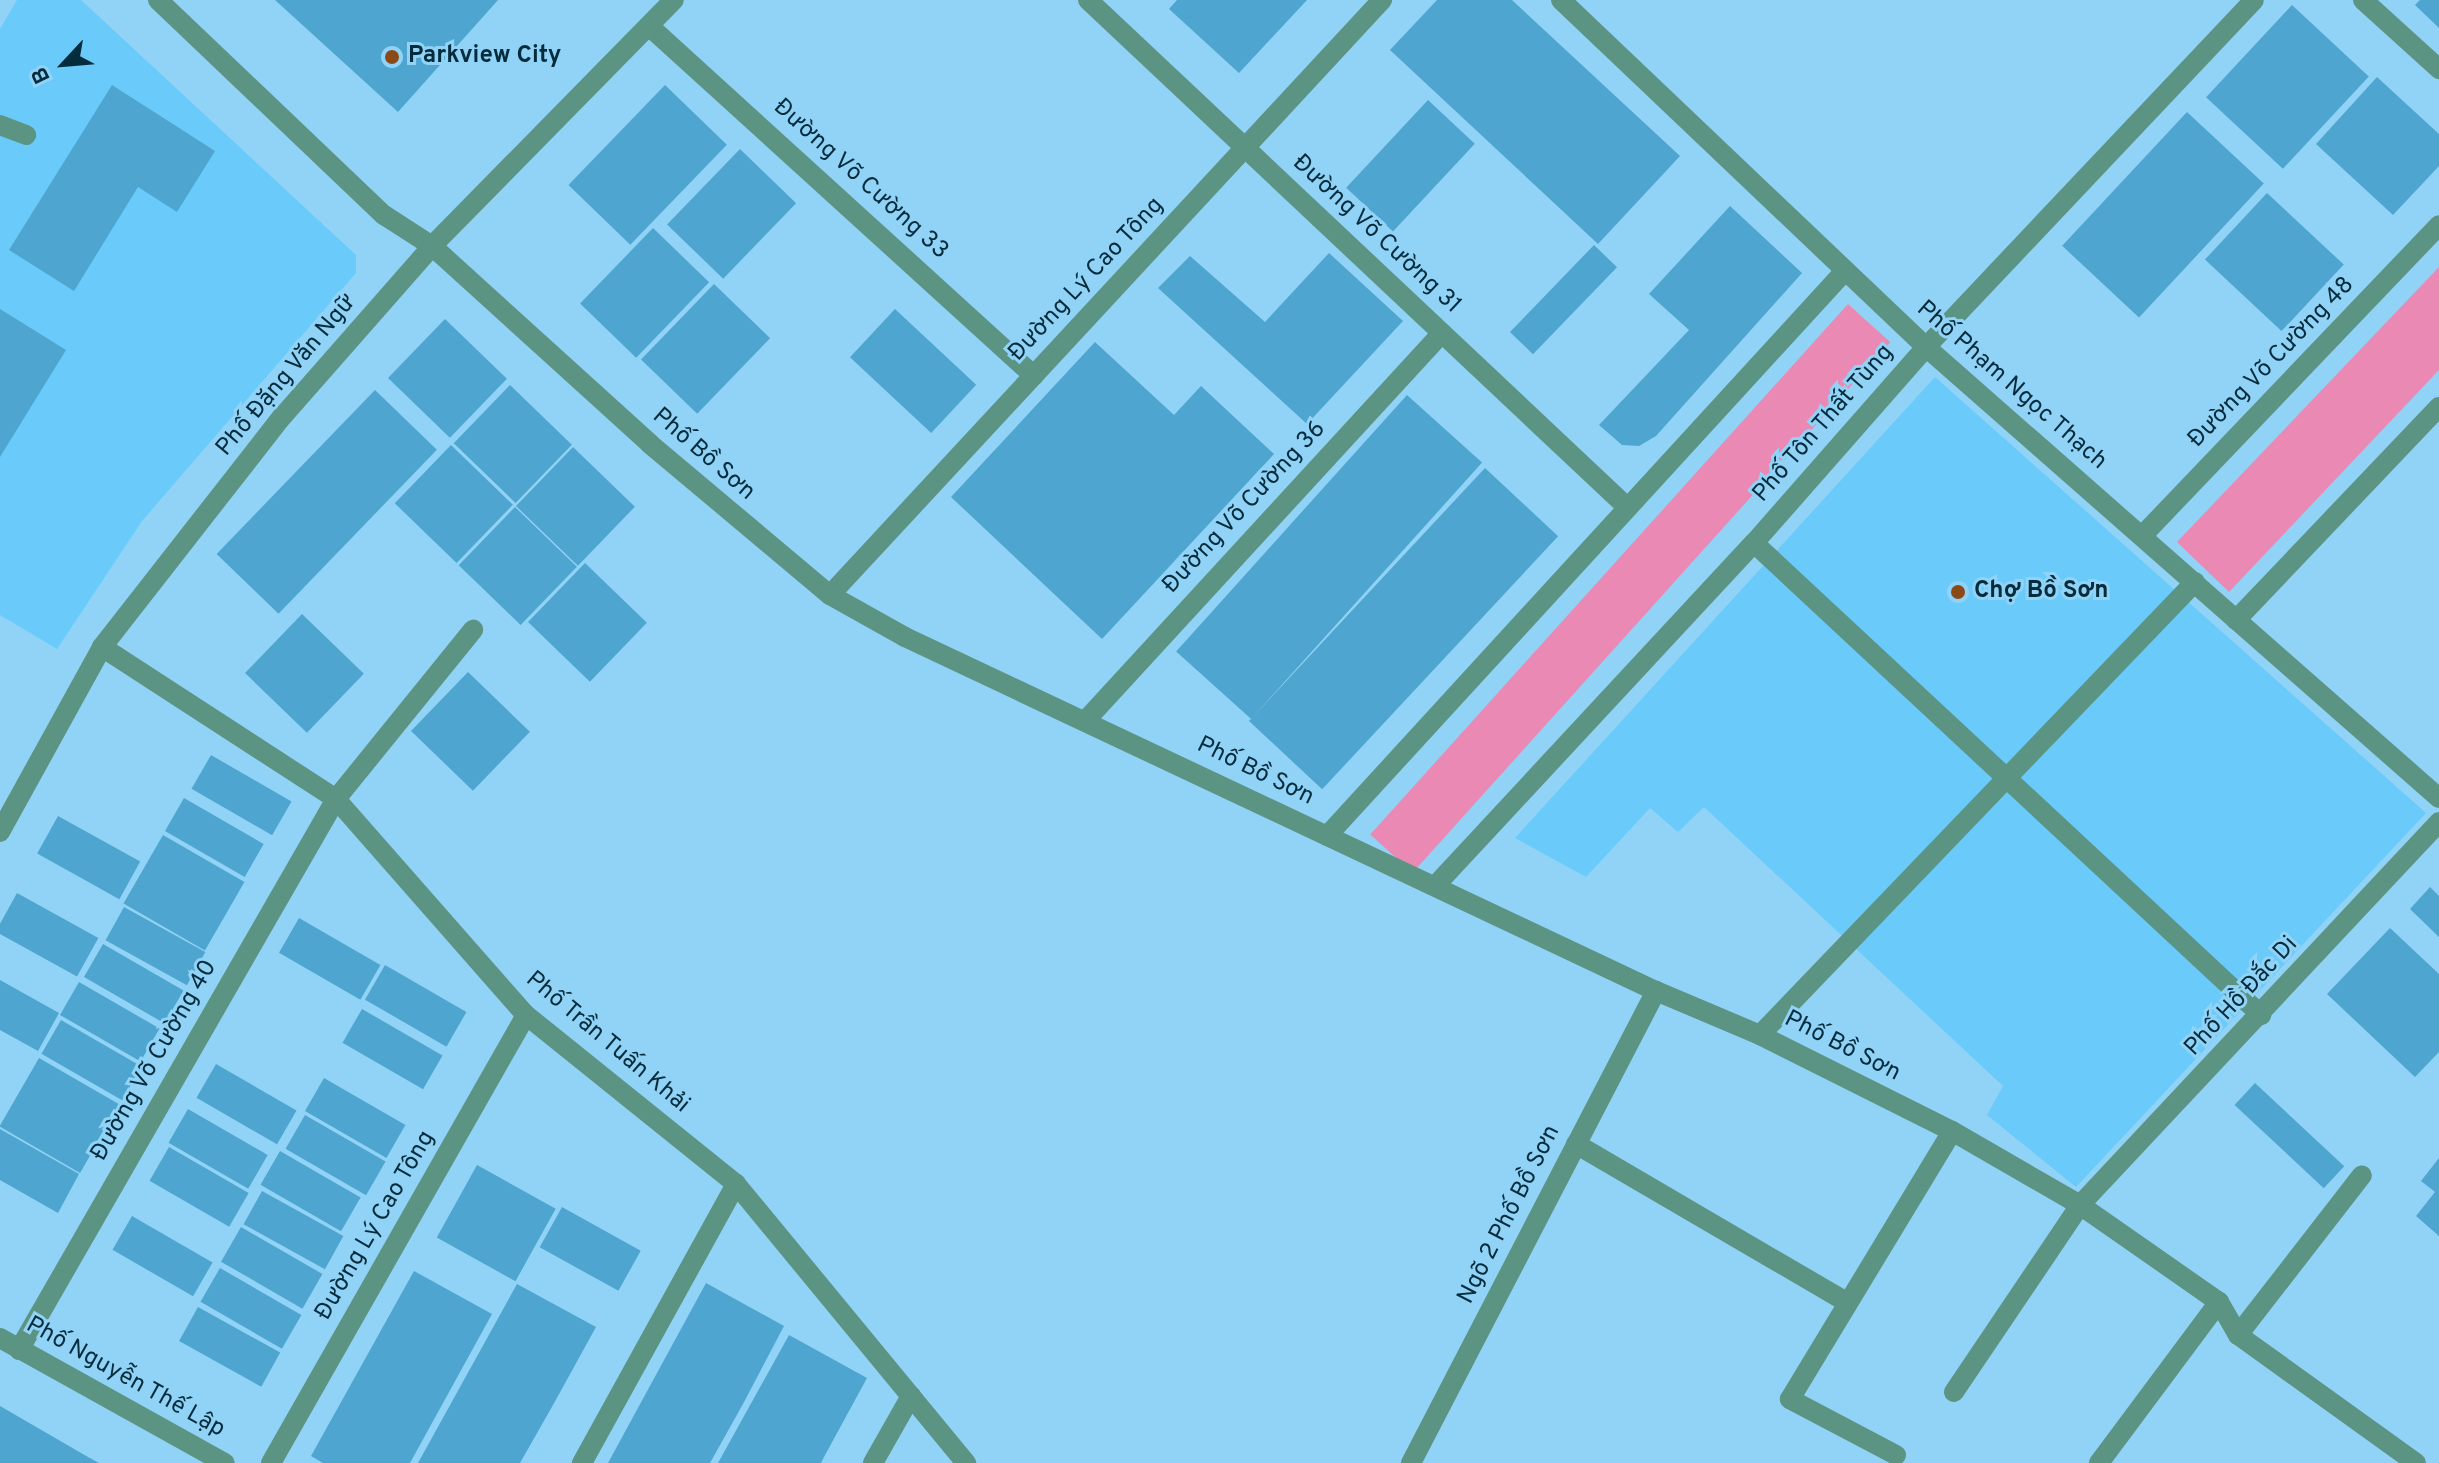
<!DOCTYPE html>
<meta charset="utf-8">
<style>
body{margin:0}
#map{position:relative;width:2439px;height:1463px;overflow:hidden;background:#91d3f6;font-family:Overpass,sans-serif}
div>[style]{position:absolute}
.built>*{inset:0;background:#6acafa}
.green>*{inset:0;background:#ea89b4;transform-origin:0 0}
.building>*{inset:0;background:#4ea5cf;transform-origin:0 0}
.minor>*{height:20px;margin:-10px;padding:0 10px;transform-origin:10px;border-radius:10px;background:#5c9483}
.dots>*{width:22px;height:22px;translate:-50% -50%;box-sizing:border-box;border:4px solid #91d3f6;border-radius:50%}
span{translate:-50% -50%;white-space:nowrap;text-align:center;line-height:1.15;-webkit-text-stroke:6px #91d3f6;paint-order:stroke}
.poi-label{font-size:24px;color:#052c3d;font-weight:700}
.left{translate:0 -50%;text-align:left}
.street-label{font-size:24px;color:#052c3d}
.north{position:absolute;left:24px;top:24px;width:80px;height:80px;-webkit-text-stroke:6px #91d3f6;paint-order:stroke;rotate:244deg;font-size:22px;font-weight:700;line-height:32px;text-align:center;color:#052c3d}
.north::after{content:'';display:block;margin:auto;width:28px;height:36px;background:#052c3d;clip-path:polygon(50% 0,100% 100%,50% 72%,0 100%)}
</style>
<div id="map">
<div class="built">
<div style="clip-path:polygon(17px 0,81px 0,356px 255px,356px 273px,142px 521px,57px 649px,0 615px,0 29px)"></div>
<div style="clip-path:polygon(1935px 377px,2426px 813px,2076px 1187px,1987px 1115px,2003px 1086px,1704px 807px,1678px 832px,1650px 808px,1586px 877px,1515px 838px)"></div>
</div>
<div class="green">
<div style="clip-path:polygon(2439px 267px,2439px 370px,2229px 592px,2177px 542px)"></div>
<div style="left:1848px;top:304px;width:57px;height:714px;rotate:42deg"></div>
</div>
<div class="building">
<div style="clip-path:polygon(275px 0,498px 0,398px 112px)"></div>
<div style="clip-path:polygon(1177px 0,1307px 0,1239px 73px,1169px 9px)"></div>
<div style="clip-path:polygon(1437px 0,1512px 0,1680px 156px,1598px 244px,1390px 50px)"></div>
<div style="clip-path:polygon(2420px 0,2439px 0,2439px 28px,2415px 5px)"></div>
<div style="left:2292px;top:5px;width:105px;height:126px;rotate:43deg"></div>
<div style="clip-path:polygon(2377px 77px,2439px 134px,2439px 166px,2393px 215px,2316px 144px)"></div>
<div style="clip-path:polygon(112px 85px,215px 151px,177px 212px,138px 187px,74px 291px,9px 250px)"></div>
<div style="left:665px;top:85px;width:86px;height:139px;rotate:44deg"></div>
<div style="left:1428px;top:100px;width:64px;height:120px;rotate:43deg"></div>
<div style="left:2187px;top:112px;width:105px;height:183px;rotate:43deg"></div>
<div style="left:740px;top:149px;width:78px;height:105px;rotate:44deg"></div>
<div style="left:2267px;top:193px;width:105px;height:91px;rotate:43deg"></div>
<div style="clip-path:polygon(1730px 206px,1802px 273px,1656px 436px,1639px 446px,1622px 445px,1599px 425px,1689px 330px,1649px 294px)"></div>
<div style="left:653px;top:228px;width:78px;height:105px;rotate:44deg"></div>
<div style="left:1594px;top:245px;width:32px;height:121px;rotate:44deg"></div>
<div style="clip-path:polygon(1329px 253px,1403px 321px,1307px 424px,1158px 288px,1190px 256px,1265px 322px)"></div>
<div style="left:714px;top:284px;width:78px;height:105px;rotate:44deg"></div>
<div style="clip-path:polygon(0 309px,66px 350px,0 457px)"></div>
<div style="left:895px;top:309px;width:111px;height:66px;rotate:43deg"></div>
<div style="left:445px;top:319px;width:86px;height:82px;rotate:44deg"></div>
<div style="clip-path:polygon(1095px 342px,1174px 415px,1201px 386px,1274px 454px,1102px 639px,951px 497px)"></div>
<div style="left:510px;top:385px;width:86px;height:81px;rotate:44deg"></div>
<div style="left:375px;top:390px;width:86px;height:228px;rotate:44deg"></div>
<div style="left:1407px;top:395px;width:101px;height:345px;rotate:42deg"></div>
<div style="left:451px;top:445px;width:86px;height:81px;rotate:44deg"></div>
<div style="left:573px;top:447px;width:86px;height:82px;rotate:44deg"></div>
<div style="left:1485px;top:468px;width:100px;height:346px;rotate:43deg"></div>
<div style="left:515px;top:507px;width:86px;height:81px;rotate:44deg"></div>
<div style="left:585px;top:563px;width:86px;height:82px;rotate:44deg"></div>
<div style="left:302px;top:614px;width:86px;height:82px;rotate:44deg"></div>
<div style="left:468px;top:672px;width:86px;height:82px;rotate:44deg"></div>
<div style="left:211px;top:755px;width:93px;height:39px;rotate:30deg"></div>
<div style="left:184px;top:798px;width:92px;height:38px;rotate:30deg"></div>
<div style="left:58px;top:816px;width:94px;height:43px;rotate:29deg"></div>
<div style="left:163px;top:835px;width:94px;height:79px;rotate:30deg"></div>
<div style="clip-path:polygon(2430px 887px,2439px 896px,2439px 937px,2410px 909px)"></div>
<div style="left:17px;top:893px;width:93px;height:44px;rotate:29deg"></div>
<div style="left:124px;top:907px;width:93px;height:38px;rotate:29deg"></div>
<div style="left:299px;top:918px;width:94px;height:40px;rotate:30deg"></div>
<div style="clip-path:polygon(2390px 928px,2439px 974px,2439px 1052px,2415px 1077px,2327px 994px)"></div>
<div style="left:103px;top:944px;width:93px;height:38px;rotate:30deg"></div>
<div style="left:385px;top:965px;width:94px;height:40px;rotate:30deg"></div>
<div style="clip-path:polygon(0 980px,59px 1013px,38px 1051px,0 1030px)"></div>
<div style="left:79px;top:982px;width:93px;height:38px;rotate:30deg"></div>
<div style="left:362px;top:1009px;width:93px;height:39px;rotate:30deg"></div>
<div style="left:61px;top:1020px;width:93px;height:39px;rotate:30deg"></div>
<div style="left:39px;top:1058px;width:93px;height:79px;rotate:30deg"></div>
<div style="left:216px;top:1064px;width:93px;height:39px;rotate:30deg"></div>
<div style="left:324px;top:1078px;width:94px;height:38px;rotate:30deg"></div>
<div style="left:2255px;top:1083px;width:122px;height:30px;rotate:43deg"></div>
<div style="left:188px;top:1109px;width:92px;height:39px;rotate:30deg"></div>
<div style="left:305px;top:1115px;width:93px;height:39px;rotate:30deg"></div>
<div style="clip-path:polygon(0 1129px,79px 1174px,58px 1213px,0 1180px)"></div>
<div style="left:169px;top:1147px;width:92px;height:39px;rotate:30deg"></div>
<div style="left:280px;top:1151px;width:93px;height:39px;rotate:30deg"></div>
<div style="clip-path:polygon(2439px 1158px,2439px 1236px,2416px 1216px,2435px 1192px,2421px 1181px)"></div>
<div style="left:477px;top:1165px;width:90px;height:83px;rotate:29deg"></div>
<div style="left:262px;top:1191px;width:93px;height:38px;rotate:29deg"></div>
<div style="left:562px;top:1207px;width:90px;height:46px;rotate:29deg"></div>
<div style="left:132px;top:1216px;width:93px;height:39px;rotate:30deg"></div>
<div style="left:241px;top:1227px;width:94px;height:40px;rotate:30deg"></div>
<div style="left:220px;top:1268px;width:94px;height:39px;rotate:30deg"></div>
<div style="clip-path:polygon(414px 1271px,492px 1314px,410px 1463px,323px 1463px,311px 1456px)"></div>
<div style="clip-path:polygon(706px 1283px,784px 1326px,743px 1404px,710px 1463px,608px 1463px)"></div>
<div style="clip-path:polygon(517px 1284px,596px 1327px,553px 1405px,520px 1463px,418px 1463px)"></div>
<div style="left:198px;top:1307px;width:94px;height:39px;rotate:29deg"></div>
<div style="clip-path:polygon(789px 1335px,867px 1378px,824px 1457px,821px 1463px,718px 1463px)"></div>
<div style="clip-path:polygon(0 1406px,88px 1457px,99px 1463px,0 1463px)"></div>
</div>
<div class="minor">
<div style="left:158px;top:0;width:312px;rotate:43.6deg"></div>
<div style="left:384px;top:215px;width:57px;rotate:32.9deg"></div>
<div style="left:432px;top:246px;width:294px;rotate:42.2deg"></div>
<div style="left:650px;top:444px;width:235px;rotate:40deg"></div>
<div style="left:830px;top:595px;width:86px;rotate:29.2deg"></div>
<div style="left:905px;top:637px;width:830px;rotate:25.24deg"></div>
<div style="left:1656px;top:991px;width:113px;rotate:22.9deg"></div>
<div style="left:1760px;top:1035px;width:215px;rotate:26.6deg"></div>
<div style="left:1952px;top:1131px;width:148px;rotate:30deg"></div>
<div style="left:2080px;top:1205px;width:169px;rotate:34.9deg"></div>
<div style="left:2219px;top:1302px;width:38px;rotate:60deg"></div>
<div style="left:2238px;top:1335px;width:219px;rotate:35.7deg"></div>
<div style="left:1088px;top:0;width:741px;rotate:43.25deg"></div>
<div style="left:1561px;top:0;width:504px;rotate:43.55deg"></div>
<div style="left:1926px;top:347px;width:683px;rotate:41.32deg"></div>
<div style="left:2363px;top:0;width:103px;rotate:42.2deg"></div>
<div style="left:649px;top:26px;width:520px;rotate:42.27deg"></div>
<div style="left:0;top:125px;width:28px;rotate:21deg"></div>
<div style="left:2142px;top:536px;width:430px;rotate:-46.3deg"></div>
<div style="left:1754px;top:543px;width:693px;rotate:42.95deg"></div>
<div style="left:830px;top:595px;width:812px;rotate:-47.15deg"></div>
<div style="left:2236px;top:620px;width:294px;rotate:-46.4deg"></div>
<div style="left:102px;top:647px;width:279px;rotate:33deg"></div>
<div style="left:336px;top:799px;width:288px;rotate:48.7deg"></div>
<div style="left:526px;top:1015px;width:270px;rotate:38.8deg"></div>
<div style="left:736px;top:1184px;width:362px;rotate:50.5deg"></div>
<div style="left:1087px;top:719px;width:524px;rotate:-47.4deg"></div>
<div style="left:0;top:832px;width:211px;rotate:-61.1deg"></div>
<div style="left:102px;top:647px;width:292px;rotate:-52deg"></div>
<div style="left:282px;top:417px;width:227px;rotate:-48.7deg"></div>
<div style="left:432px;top:246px;width:345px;rotate:-45.5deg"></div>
<div style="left:1327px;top:836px;width:765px;rotate:-47.49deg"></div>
<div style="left:1435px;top:886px;width:468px;rotate:-47.1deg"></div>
<div style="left:1754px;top:543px;width:261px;rotate:-48.7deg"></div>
<div style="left:1926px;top:347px;width:477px;rotate:-46.6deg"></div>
<div style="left:1760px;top:1035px;width:628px;rotate:-46.16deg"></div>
<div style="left:1576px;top:1144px;width:313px;rotate:30.3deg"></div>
<div style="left:2238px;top:1335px;width:202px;rotate:-52.2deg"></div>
<div style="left:0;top:1338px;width:257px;rotate:29.1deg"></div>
<div style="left:19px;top:1350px;width:636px;rotate:-60.09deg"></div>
<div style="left:336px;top:799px;width:218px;rotate:-51deg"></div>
<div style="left:1954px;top:1392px;width:225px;rotate:-56deg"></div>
<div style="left:2080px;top:1205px;width:525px;rotate:-46.85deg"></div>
<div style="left:1896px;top:1455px;width:120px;rotate:-152.2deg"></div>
<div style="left:1790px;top:1399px;width:313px;rotate:-58.8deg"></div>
<div style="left:271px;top:1463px;width:515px;rotate:-60.35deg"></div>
<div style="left:582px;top:1463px;width:319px;rotate:-61.1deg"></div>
<div style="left:873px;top:1463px;width:77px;rotate:-60.4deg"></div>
<div style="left:1411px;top:1463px;width:532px;rotate:-62.57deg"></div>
<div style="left:2099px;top:1463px;width:201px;rotate:-53.3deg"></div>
</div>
<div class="dots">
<div style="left:392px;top:57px;background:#8b4918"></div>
<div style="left:1958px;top:592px;background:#8b4918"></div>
</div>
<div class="poi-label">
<span class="left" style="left:408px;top:57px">Parkview City</span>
<span class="left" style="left:1974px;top:592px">Chợ Bồ Sơn</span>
</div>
<div class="street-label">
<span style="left:860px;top:180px;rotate:42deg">Đường Võ Cường 33</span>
<span style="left:1376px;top:235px;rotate:43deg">Đường Võ Cường 31</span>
<span style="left:1087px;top:280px;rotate:-47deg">Đường Lý Cao Tông</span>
<span style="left:2272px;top:363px;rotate:-46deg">Đường Võ Cường 48</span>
<span style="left:287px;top:376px;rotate:-50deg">Phố Đặng Văn Ngữ</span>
<span style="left:2011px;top:386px;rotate:41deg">Phố Phạm Ngọc Thạch</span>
<span style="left:1824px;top:424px;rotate:-49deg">Phố Tôn Thất Tùng</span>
<span style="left:703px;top:455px;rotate:41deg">Phố Bồ Sơn</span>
<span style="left:1245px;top:508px;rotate:-47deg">Đường Võ Cường 36</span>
<span style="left:1255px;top:772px;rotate:26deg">Phố Bồ Sơn</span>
<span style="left:2242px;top:997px;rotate:-47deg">Phố Hồ Đắc Di</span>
<span style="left:607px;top:1043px;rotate:40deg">Phố Trần Tuấn Khải</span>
<span style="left:1842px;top:1047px;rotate:27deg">Phố Bồ Sơn</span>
<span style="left:155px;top:1061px;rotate:-60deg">Đường Võ Cường 40</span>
<span style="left:1510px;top:1215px;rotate:-63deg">Ngõ 2 Phố Bồ Sơn</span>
<span style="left:376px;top:1226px;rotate:-60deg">Đường Lý Cao Tông</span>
<span style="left:125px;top:1378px;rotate:29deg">Phố Nguyễn Thế Lập</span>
</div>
<div class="north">B</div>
</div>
